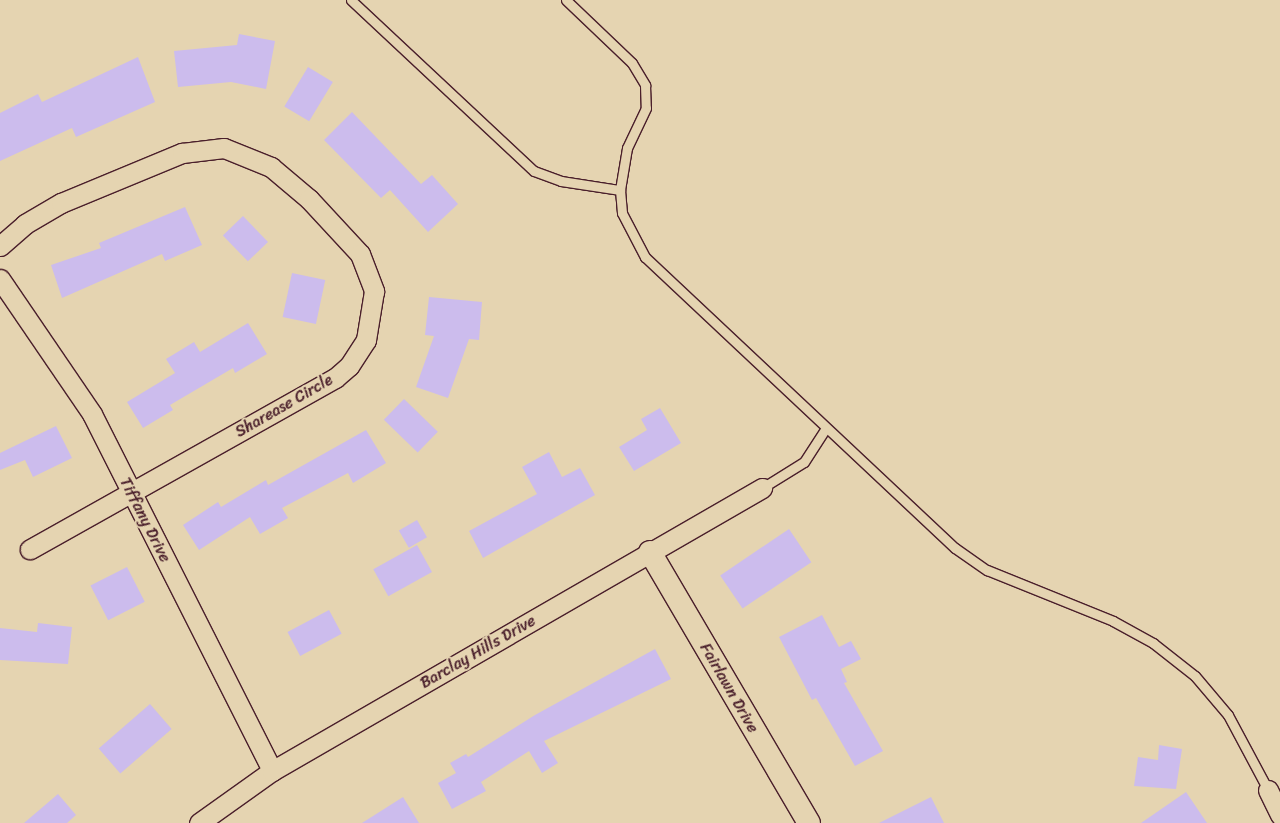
<!DOCTYPE html>
<style>
body{margin:0}
#map{position:relative;width:1280px;height:823px;overflow:hidden;background:#e5d4b1;font-family:Sriracha,sans-serif}
div>[style]{position:absolute}
.building>*{inset:0;background:#ccbced;transform-origin:0 0}
.roads{filter:drop-shadow(1px 0 #4a1f2b) drop-shadow(-1px 0 #4a1f2b) drop-shadow(0 1px #4a1f2b) drop-shadow(0 -1px #4a1f2b)}
.service>*{height:9px;margin:-4.5px;padding:0 4.5px;transform-origin:4.5px;border-radius:4.5px;background:#e5d4b1}
.minor>*{height:19px;margin:-9.5px;padding:0 9.5px;transform-origin:9.5px;border-radius:9.5px;background:#e5d4b1}
.tertiary>*{height:22px;margin:-11px;padding:0 11px;transform-origin:11px;border-radius:11px;background:#e5d4b1}
span{translate:-50% -50%;white-space:nowrap;text-align:center;line-height:1.15;-webkit-text-stroke:4px #e5d4b1;paint-order:stroke}
.street-label{font-size:16px;color:#4a1f2b}
</style>
<div id="map">
<div class="building">
<div style="clip-path:polygon(239px 34px,275px 41px,266px 89px,231px 82px,178px 87px,174px 51px,237px 45px)"></div>
<div style="clip-path:polygon(138px 57px,155px 102px,76px 137px,72px 128px,0 161px,0 113px,38px 94px,42px 102px)"></div>
<div style="left:308px;top:67px;width:29px;height:46px;rotate:31deg"></div>
<div style="clip-path:polygon(352px 112px,421px 184px,432px 175px,458px 204px,428px 232px,390px 190px,381px 198px,324px 140px)"></div>
<div style="clip-path:polygon(185px 207px,202px 245px,165px 261px,162px 254px,62px 298px,51px 265px,101px 248px,99px 243px)"></div>
<div style="left:243px;top:216px;width:36px;height:28px;rotate:46deg"></div>
<div style="left:292px;top:273px;width:34px;height:45px;rotate:12deg"></div>
<div style="clip-path:polygon(429px 297px,482px 302px,479px 340px,469px 339px,448px 398px,416px 387px,434px 336px,425px 335px)"></div>
<div style="clip-path:polygon(248px 323px,267px 354px,235px 373px,233px 368px,170px 405px,173px 410px,143px 428px,127px 402px,175px 373px,166px 359px,194px 342px,200px 352px)"></div>
<div style="left:404px;top:399px;width:47px;height:29px;rotate:44deg"></div>
<div style="clip-path:polygon(660px 408px,681px 443px,634px 471px,619px 447px,647px 430px,641px 419px)"></div>
<div style="clip-path:polygon(56px 426px,72px 458px,33px 477px,25px 460px,0 470px,0 453px)"></div>
<div style="clip-path:polygon(366px 430px,386px 463px,353px 483px,348px 473px,282px 508px,288px 518px,260px 534px,250px 517px,199px 550px,183px 525px,218px 502px,221px 507px,266px 480px,268px 485px)"></div>
<div style="clip-path:polygon(549px 452px,562px 477px,580px 468px,595px 495px,483px 558px,469px 531px,537px 494px,522px 467px)"></div>
<div style="left:417px;top:520px;width:20px;height:21px;rotate:60deg"></div>
<div style="left:789px;top:529px;width:40px;height:83px;rotate:56deg"></div>
<div style="left:417px;top:545px;width:31px;height:50px;rotate:61deg"></div>
<div style="left:127px;top:567px;width:39px;height:41px;rotate:63deg"></div>
<div style="left:329px;top:610px;width:27px;height:47px;rotate:62deg"></div>
<div style="clip-path:polygon(822px 615px,839px 647px,851px 641px,861px 659px,841px 669px,847px 682px,844px 683px,883px 751px,855px 766px,816px 698px,812px 700px,779px 637px)"></div>
<div style="clip-path:polygon(38px 623px,72px 627px,68px 664px,0 660px,0 628px,37px 632px)"></div>
<div style="clip-path:polygon(655px 649px,671px 679px,544px 741px,558px 763px,542px 773px,529px 751px,481px 782px,486px 791px,452px 809px,438px 783px,456px 773px,450px 763px,466px 754px,468px 757px,535px 715px)"></div>
<div style="left:150px;top:704px;width:33px;height:68px;rotate:49deg"></div>
<div style="clip-path:polygon(1159px 745px,1182px 749px,1176px 789px,1134px 786px,1138px 757px,1158px 760px)"></div>
<div style="clip-path:polygon(1186px 792px,1207px 823px,1141px 823px)"></div>
<div style="clip-path:polygon(58px 794px,76px 815px,67px 823px,24px 823px)"></div>
<div style="clip-path:polygon(403px 797px,419px 823px,362px 823px)"></div>
<div style="clip-path:polygon(931px 797px,944px 823px,879px 823px)"></div>
</div>
<div class="roads">
<div class="service">
<div style="left:351px;top:0;width:250px;rotate:43.1deg"></div>
<div style="left:534px;top:171px;width:29px;rotate:20deg"></div>
<div style="left:561px;top:181px;width:60px;rotate:8.7deg"></div>
<div style="left:566px;top:0;width:91px;rotate:43.7deg"></div>
<div style="left:632px;top:63px;width:26px;rotate:59deg"></div>
<div style="left:645px;top:85px;width:23px;rotate:88deg"></div>
<div style="left:646px;top:108px;width:44px;rotate:115.4deg"></div>
<div style="left:627px;top:148px;width:43px;rotate:99.5deg"></div>
<div style="left:620px;top:190px;width:23px;rotate:85deg"></div>
<div style="left:622px;top:213px;width:50px;rotate:62.4deg"></div>
<div style="left:645px;top:257px;width:425px;rotate:43.2deg"></div>
<div style="left:955px;top:548px;width:39px;rotate:35deg"></div>
<div style="left:987px;top:570px;width:136px;rotate:22deg"></div>
<div style="left:1113px;top:621px;width:46px;rotate:28.8deg"></div>
<div style="left:1153px;top:643px;width:53px;rotate:38.2deg"></div>
<div style="left:1195px;top:676px;width:51px;rotate:49.8deg"></div>
<div style="left:1228px;top:715px;width:85px;rotate:61.9deg"></div>
<div style="left:762px;top:488px;width:49px;rotate:-31.8deg"></div>
<div style="left:804px;top:462px;width:40px;rotate:-57.1deg"></div>
</div>
<div class="minor">
<div style="left:0;top:246px;width:33px;rotate:-41deg"></div>
<div style="left:25px;top:224px;width:42px;rotate:-30.3deg"></div>
<div style="left:61px;top:203px;width:131px;rotate:-22.5deg"></div>
<div style="left:182px;top:153px;width:42px;rotate:-6.8deg"></div>
<div style="left:224px;top:148px;width:51px;rotate:22deg"></div>
<div style="left:271px;top:167px;width:50px;rotate:40.1deg"></div>
<div style="left:309px;top:199px;width:75px;rotate:47.2deg"></div>
<div style="left:360px;top:254px;width:40px;rotate:69deg"></div>
<div style="left:374px;top:291px;width:50px;rotate:99.3deg"></div>
<div style="left:366px;top:340px;width:31px;rotate:123deg"></div>
<div style="left:349px;top:366px;width:18px;rotate:139deg"></div>
<div style="left:335px;top:378px;width:350px;rotate:150.7deg"></div>
<div style="left:0;top:279px;width:163px;rotate:55.7deg"></div>
<div style="left:92px;top:414px;width:400px;rotate:63.2deg"></div>
<div style="left:1268px;top:790px;width:28px;rotate:64deg"></div>
<div style="left:199px;top:823px;width:90px;rotate:-35.5deg"></div>
<div style="left:272px;top:771px;width:566px;rotate:-30.01deg"></div>
</div>
<div class="tertiary">
<div style="left:650px;top:552px;width:314px;rotate:59.6deg"></div>
</div>
</div>
<div class="street-label">
<span style="left:284px;top:406px;rotate:-30deg">Sharease Circle</span>
<span style="left:145px;top:520px;rotate:63deg">Tiffany Drive</span>
<span style="left:478px;top:652px;rotate:-30deg">Barclay Hills Drive</span>
<span style="left:729px;top:688px;rotate:60deg">Fairlawn Drive</span>
</div>
</div>
